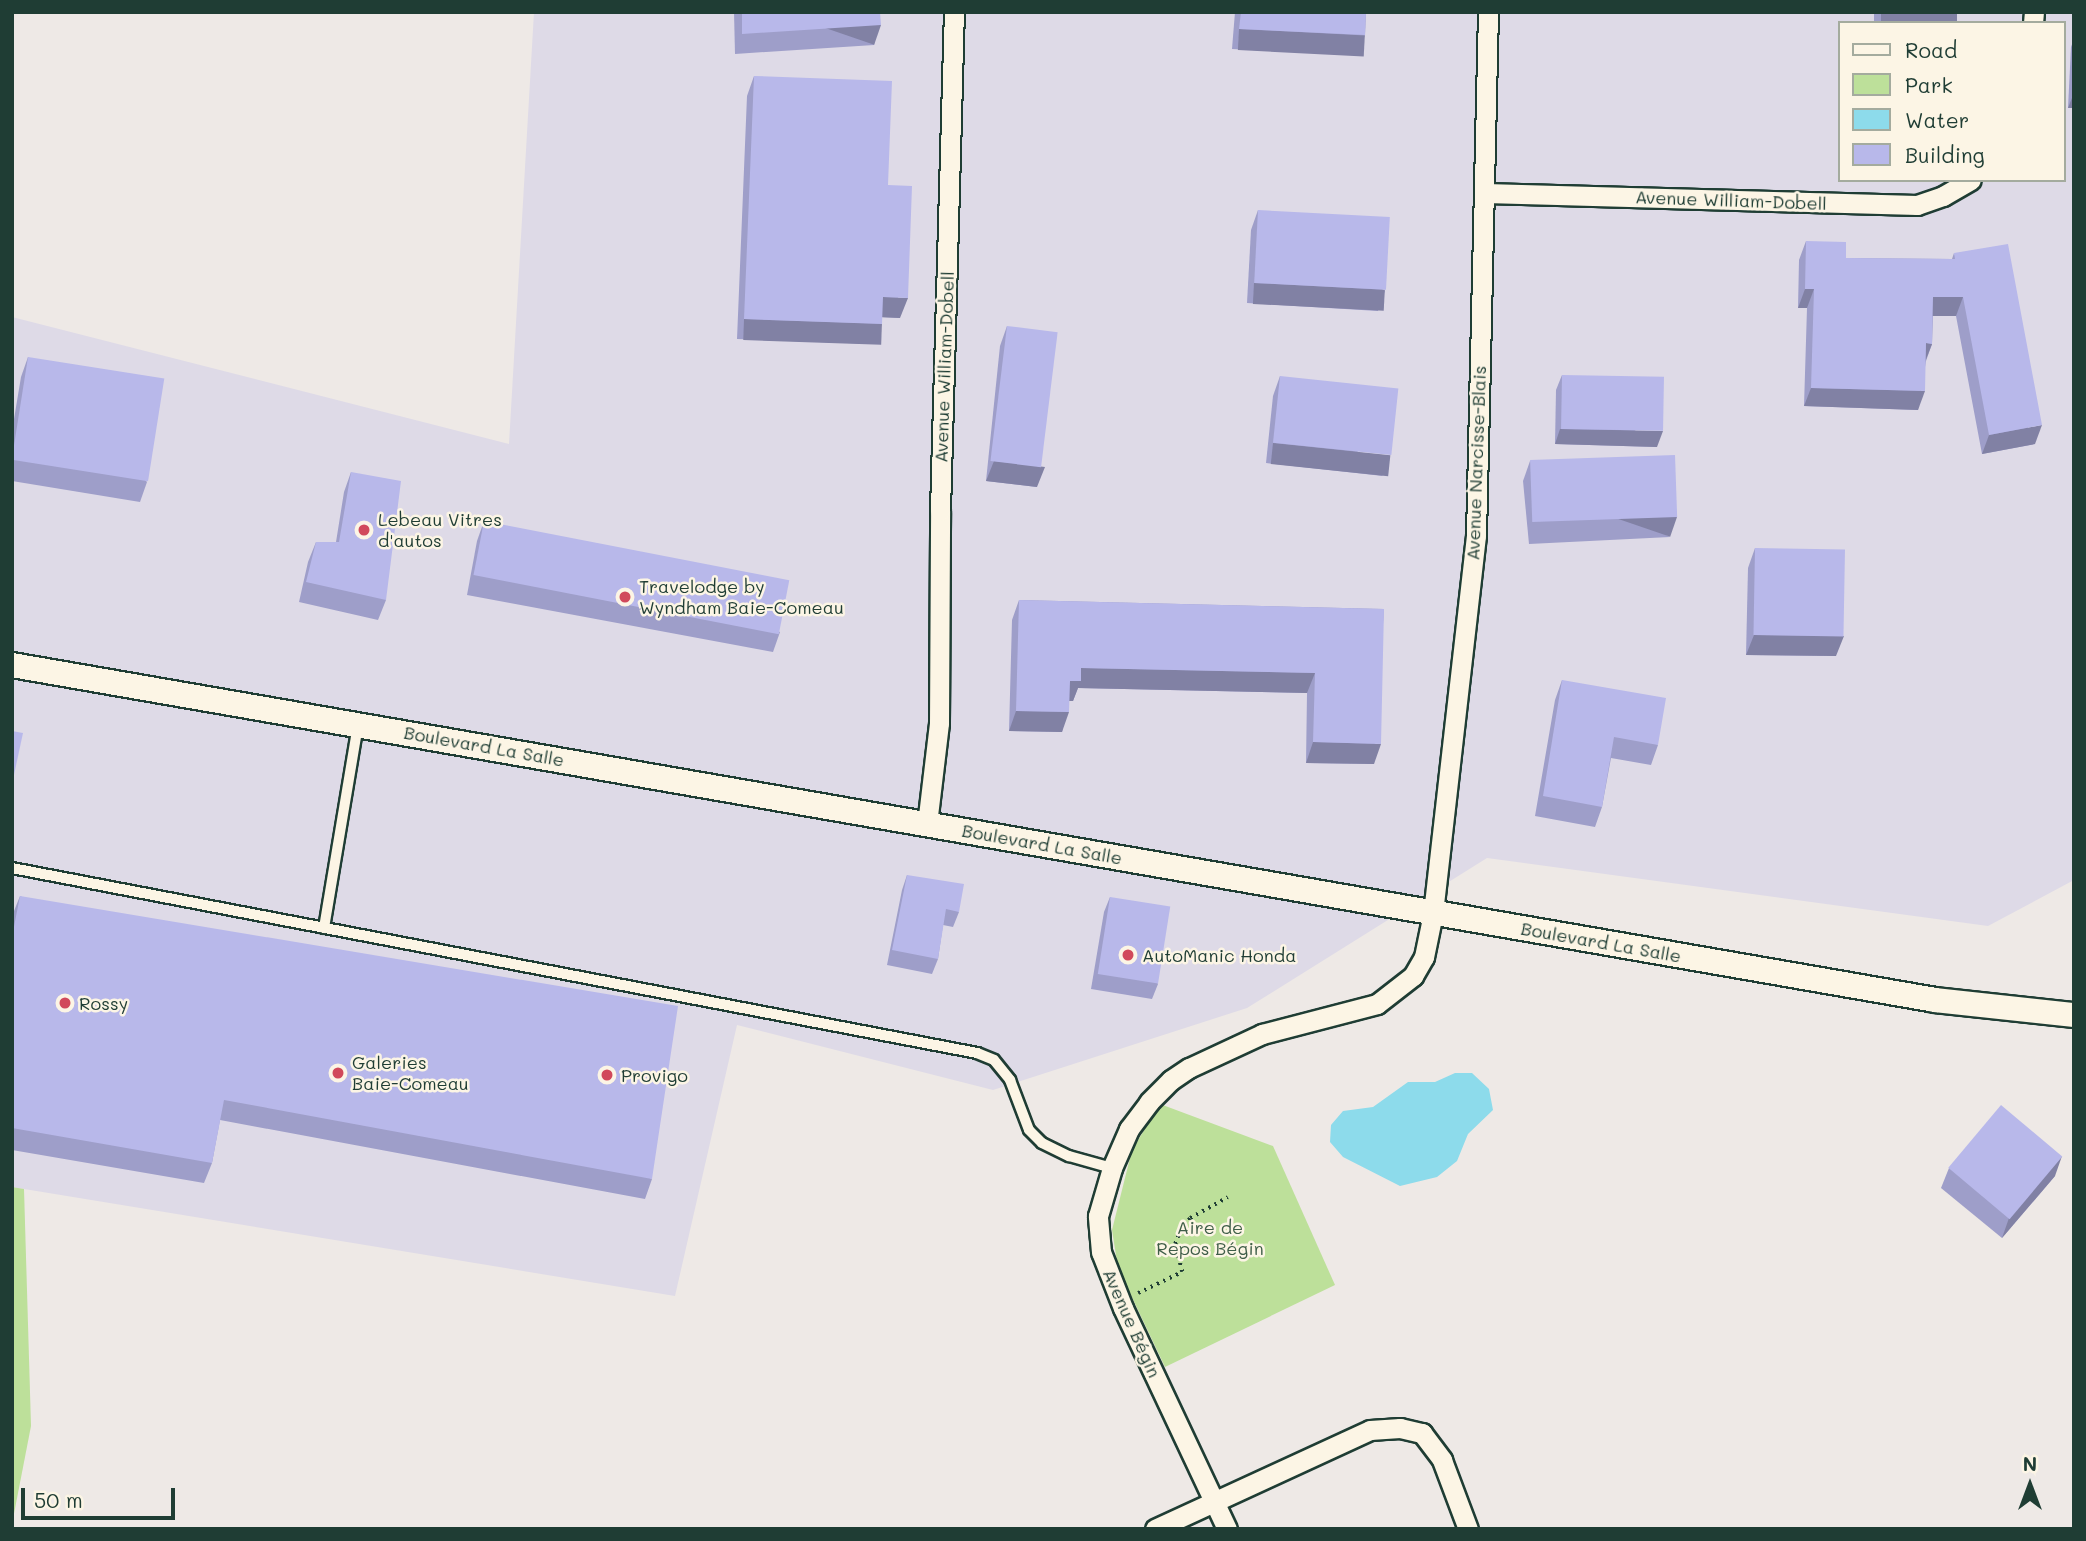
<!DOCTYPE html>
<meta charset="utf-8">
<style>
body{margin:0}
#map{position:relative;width:2086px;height:1541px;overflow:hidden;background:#eee9e6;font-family:Mali,sans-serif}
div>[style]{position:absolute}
.built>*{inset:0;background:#dedae7}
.green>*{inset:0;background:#bde09a}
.water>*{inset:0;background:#8ddbeb}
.path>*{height:3.5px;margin-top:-1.75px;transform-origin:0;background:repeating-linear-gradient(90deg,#1f3d34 0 2px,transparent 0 7px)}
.roads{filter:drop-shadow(2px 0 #1f3d34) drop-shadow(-2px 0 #1f3d34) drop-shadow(0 2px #1f3d34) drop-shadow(0 -2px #1f3d34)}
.service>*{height:10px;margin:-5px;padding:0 5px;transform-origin:5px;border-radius:5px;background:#fcf5e5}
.minor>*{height:19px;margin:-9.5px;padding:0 9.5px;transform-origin:9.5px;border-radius:9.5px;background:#fcf5e5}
.tertiary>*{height:24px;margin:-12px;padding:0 12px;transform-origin:12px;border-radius:12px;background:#fcf5e5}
.wall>*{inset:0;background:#9e9ec9;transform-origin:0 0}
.shaded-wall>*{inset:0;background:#8181a4;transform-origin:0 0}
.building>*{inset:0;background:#b8b8ea;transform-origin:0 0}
.dots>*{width:19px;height:19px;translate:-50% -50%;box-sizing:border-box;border:4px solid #fcf5e5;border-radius:50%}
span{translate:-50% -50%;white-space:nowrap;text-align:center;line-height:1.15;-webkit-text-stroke:5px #fcf5e5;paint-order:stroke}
.street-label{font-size:18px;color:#1f3d34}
.poi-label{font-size:18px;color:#1f3d34}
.left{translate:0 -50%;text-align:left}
.park-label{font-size:18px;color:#3f5e48}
.frame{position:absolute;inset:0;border:14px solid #1f3d34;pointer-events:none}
.legend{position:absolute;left:1838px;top:21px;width:228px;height:161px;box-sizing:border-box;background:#fcf5e5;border:2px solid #a4ab9e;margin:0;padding:9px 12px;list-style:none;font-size:21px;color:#1f3d34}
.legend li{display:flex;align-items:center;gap:14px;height:35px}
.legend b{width:35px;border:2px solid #a4ab9e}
.north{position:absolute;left:1995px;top:1450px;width:70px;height:70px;-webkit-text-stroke:5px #fcf5e5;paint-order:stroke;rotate:0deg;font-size:19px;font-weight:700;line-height:28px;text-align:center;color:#1f3d34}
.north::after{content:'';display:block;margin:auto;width:24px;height:32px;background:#1f3d34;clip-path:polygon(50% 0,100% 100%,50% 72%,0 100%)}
.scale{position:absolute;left:21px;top:1488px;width:154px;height:32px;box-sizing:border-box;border:4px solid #1f3d34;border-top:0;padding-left:9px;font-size:21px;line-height:24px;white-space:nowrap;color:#1f3d34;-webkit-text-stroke:5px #fcf5e5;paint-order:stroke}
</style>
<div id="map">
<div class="built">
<div style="clip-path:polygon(evenodd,534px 12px,2074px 12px,2074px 880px,1988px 926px,1487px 858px,1247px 1008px,993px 1090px,737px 1025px,675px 1296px,12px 1187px,12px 317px,509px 444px,534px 12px,1839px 23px,2063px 23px,2063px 180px,1839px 180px,1839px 23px)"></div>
</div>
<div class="green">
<div style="clip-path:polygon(1160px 1104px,1273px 1146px,1335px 1285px,1165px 1367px,1118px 1268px,1112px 1230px,1132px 1150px)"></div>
<div style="clip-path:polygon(12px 1187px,24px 1189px,31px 1426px,12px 1524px)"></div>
</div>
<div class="water">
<div style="clip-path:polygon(1455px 1073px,1472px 1073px,1489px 1089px,1493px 1110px,1468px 1134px,1457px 1161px,1437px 1177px,1400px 1186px,1343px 1157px,1330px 1142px,1331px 1125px,1343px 1111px,1373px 1107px,1408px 1082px,1435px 1082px)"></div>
</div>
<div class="path">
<div style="left:1138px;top:1293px;width:49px;rotate:-25.5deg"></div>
<div style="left:1182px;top:1272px;width:29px;rotate:-104deg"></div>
<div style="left:1175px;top:1244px;width:14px;rotate:-69deg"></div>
<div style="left:1180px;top:1231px;width:16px;rotate:-52deg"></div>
<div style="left:1190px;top:1218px;width:43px;rotate:-28.9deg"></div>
</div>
<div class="roads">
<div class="service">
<div style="left:12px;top:868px;width:983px;rotate:10.85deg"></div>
<div style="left:977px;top:1053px;width:18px;rotate:22deg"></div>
<div style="left:994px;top:1060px;width:26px;rotate:51deg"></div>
<div style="left:1010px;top:1080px;width:53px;rotate:69.2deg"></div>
<div style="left:1029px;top:1130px;width:18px;rotate:45deg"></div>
<div style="left:1042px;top:1143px;width:30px;rotate:26deg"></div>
<div style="left:1069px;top:1156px;width:45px;rotate:15.6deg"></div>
<div style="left:324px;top:928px;width:206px;rotate:-80.5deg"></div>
</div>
<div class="minor">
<div style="left:2033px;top:23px;width:11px;rotate:-85deg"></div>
<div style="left:1485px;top:193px;width:432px;rotate:1.6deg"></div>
<div style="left:1917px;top:205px;width:28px;rotate:-19deg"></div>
<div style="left:1943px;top:196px;width:32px;rotate:-30deg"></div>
<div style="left:927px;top:824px;width:102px;rotate:-83.2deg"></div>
<div style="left:939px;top:723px;width:212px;rotate:-89.7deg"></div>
<div style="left:940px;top:511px;width:499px;rotate:-88.4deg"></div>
<div style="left:1155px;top:1529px;width:237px;rotate:-24.7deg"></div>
<div style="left:1370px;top:1430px;width:30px;rotate:-4deg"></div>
<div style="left:1400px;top:1428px;width:23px;rotate:13deg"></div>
<div style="left:1422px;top:1433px;width:34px;rotate:53deg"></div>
<div style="left:1442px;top:1460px;width:74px;rotate:69.4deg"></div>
<div style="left:1227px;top:1529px;width:244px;rotate:-115.2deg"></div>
<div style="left:1123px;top:1308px;width:60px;rotate:-111.4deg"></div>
<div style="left:1101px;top:1252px;width:36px;rotate:-95deg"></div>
<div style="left:1098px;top:1216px;width:50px;rotate:-73.7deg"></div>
<div style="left:1112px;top:1168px;width:43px;rotate:-66.4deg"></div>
<div style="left:1129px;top:1129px;width:34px;rotate:-53deg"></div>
<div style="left:1149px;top:1102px;width:31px;rotate:-45deg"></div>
<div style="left:1171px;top:1080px;width:22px;rotate:-34deg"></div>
<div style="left:1189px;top:1068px;width:81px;rotate:-25deg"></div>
<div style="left:1262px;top:1034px;width:119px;rotate:-14.6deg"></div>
<div style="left:1377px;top:1004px;width:46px;rotate:-37.9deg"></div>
<div style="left:1413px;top:976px;width:22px;rotate:-60deg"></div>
<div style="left:1424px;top:957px;width:45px;rotate:-78.4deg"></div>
<div style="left:1433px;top:913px;width:379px;rotate:-83.5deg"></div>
<div style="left:1476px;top:536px;width:524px;rotate:-88.69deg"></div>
</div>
<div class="tertiary">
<div style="left:12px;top:665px;width:1952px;rotate:9.88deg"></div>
<div style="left:1935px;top:1000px;width:140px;rotate:6.2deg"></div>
</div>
</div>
<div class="wall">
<div style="clip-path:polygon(734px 12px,880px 12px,874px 45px,735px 54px)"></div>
<div style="clip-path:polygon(1235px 12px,1366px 12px,1365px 35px,1357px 55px,1232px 49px)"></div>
<div style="left:1874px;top:12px;width:83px;height:11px"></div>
<div style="clip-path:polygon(2074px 39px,2074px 108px,2068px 108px,2071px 47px)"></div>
<div style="clip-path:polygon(754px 76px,888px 185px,900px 318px,882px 317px,882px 324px,875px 344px,737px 339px,747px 96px)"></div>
<div style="clip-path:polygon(1258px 210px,1385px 291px,1378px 311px,1247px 303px,1251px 230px)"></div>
<div style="clip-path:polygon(1806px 241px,1846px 258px,1952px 259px,1954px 253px,2035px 444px,1982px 454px,1956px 316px,1933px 316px,1932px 344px,1926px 361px,1918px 410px,1804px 406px,1807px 308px,1798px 308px,1799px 260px)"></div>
<div style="clip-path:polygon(1007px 326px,1037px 487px,986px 481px,1000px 346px)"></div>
<div style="clip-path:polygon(28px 357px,147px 482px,140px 502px,12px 481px,12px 431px,21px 377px)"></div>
<div style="clip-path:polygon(1562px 375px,1657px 447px,1555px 444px,1556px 390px)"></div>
<div style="clip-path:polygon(1280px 376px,1383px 476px,1266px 463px,1273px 396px)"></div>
<div style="clip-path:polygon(1530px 461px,1670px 537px,1529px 544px,1523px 481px)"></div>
<div style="clip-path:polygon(351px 472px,386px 600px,378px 620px,299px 602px,308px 562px,316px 542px,336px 542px,344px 492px)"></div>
<div style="clip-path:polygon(484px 521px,780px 632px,773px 652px,467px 595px,477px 541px)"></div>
<div style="clip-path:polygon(1755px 548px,1836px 656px,1746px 655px,1748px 568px)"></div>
<div style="clip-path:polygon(1019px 600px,1384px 609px,1374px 764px,1306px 763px,1307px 693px,1078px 688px,1073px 701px,1069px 701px,1062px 732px,1009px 731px,1012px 620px)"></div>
<div style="clip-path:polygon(1562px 680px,1658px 745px,1651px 765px,1611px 758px,1602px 807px,1595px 827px,1535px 816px,1555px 700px)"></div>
<div style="clip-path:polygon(907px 875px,959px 912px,953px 927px,943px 925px,938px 959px,932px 974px,887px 965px,902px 890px)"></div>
<div style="clip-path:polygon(20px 896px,652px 1179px,645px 1199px,220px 1120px,212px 1163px,204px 1183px,12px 1150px,12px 916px)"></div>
<div style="clip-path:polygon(1110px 897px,1158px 984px,1152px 999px,1091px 989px,1104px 912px)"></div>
<div style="clip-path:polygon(1949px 1168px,2055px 1176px,2002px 1238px,1941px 1188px)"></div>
</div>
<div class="shaded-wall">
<div style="left:1881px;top:14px;width:76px;height:9px"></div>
<div style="left:881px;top:25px;width:21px;height:139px;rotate:109deg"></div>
<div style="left:1239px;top:29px;width:126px;height:21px;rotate:3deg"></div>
<div style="clip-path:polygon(2074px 93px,2074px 108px,2068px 108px)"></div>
<div style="left:1254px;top:283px;width:131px;height:21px;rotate:3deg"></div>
<div style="clip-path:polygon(1805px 289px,1814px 289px,1807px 308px,1798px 308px)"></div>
<div style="clip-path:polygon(883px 297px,908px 298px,900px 318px,876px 317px)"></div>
<div style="clip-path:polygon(1933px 297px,1963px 297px,1956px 316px,1926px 316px)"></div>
<div style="left:744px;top:319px;width:138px;height:21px;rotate:2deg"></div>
<div style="clip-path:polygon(1926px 343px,1932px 344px,1925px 362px)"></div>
<div style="clip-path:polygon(1811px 388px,1925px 391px,1918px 410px,1804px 406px)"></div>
<div style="clip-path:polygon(2042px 425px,2035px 444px,1982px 454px,1989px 435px)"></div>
<div style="clip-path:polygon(1560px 429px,1663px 431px,1657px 447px,1555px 444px)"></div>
<div style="left:1273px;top:443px;width:118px;height:21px;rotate:6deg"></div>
<div style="clip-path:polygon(994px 461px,1045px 467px,1037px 487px,986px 481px)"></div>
<div style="left:1677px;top:517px;width:21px;height:141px;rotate:109deg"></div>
<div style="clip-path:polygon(1754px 635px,1844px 636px,1836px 656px,1746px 655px)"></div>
<div style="clip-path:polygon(1081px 668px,1315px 673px,1307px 693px,1078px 688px,1073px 701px,1062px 701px,1070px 681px)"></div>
<div style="clip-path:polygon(1016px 711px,1069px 712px,1062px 732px,1009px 731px)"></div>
<div style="clip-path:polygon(1313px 742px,1381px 744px,1374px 764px,1306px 763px)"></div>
<div style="clip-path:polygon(2062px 1156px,2055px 1176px,2002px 1238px,2009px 1218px)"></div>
</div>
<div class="building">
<div style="clip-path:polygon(742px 12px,880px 12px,881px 25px,742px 34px)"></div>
<div style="clip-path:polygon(1241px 12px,1366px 12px,1365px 35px,1239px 29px)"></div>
<div style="left:1881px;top:12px;width:76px;height:2px"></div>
<div style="clip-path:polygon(754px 76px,892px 81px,888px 185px,912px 186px,908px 298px,883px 297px,882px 324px,744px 319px)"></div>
<div style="left:1258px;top:210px;width:132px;height:73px;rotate:3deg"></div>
<div style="clip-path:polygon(1806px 241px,1846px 242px,1846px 258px,1955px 259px,1954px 253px,2008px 244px,2042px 425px,1989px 435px,1963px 297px,1933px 297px,1932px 344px,1926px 343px,1925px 391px,1811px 388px,1814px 289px,1805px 289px)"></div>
<div style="left:1007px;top:326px;width:51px;height:136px;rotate:7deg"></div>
<div style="left:28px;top:357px;width:138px;height:104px;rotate:9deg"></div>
<div style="left:1562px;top:375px;width:102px;height:54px;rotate:1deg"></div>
<div style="left:1280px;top:376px;width:119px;height:67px;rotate:6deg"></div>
<div style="left:1675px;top:455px;width:62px;height:145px;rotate:88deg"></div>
<div style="clip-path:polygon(351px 472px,401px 481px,386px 600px,306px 582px,316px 542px,339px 542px)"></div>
<div style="left:484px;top:521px;width:311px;height:55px;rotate:11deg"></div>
<div style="left:1755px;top:548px;width:90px;height:87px;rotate:1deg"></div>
<div style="clip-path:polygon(1019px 600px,1384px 609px,1381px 744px,1313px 742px,1315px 673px,1081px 668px,1081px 681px,1070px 681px,1069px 712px,1016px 711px)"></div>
<div style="clip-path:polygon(1562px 680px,1666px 698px,1658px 745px,1614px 737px,1602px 807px,1543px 796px)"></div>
<div style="clip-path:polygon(12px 731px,23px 733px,12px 784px)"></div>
<div style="clip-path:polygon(907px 875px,964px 884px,959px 912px,946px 909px,938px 959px,892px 950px)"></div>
<div style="clip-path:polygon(20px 896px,678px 1006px,652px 1179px,224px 1100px,212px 1163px,12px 1128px,12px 937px)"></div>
<div style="left:1110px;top:897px;width:61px;height:78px;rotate:9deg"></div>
<div style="left:2001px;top:1105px;width:80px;height:82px;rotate:40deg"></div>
</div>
<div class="dots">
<div style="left:364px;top:530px;background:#d1495b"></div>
<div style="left:625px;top:597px;background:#d1495b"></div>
<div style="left:1128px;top:955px;background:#d1495b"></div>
<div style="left:65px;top:1003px;background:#d1495b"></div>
<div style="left:338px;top:1073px;background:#d1495b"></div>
<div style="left:607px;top:1075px;background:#d1495b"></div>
</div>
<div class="street-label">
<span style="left:1731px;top:200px;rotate:2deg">Avenue William-Dobell</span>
<span style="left:944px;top:367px;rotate:-88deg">Avenue William-Dobell</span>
<span style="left:1476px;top:463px;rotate:-88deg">Avenue Narcisse-Blais</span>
<span style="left:484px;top:746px;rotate:10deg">Boulevard La Salle</span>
<span style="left:1042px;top:844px;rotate:10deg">Boulevard La Salle</span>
<span style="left:1601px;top:942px;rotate:10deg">Boulevard La Salle</span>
<span style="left:1132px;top:1323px;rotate:66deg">Avenue Bégin</span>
</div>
<div class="poi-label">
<span class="left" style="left:378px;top:530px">Lebeau Vitres<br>d'autos</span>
<span class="left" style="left:639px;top:597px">Travelodge by<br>Wyndham Baie-Comeau</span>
<span class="left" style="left:1142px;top:955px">AutoManic Honda</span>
<span class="left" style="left:79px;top:1003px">Rossy</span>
<span class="left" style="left:352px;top:1073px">Galeries<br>Baie-Comeau</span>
<span class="left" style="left:621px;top:1075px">Provigo</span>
</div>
<div class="park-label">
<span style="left:1210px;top:1238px">Aire de<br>Repos Bégin</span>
</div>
<div class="frame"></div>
<ul class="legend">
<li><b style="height:9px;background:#fcf5e5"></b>Road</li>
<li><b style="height:19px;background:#bde09a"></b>Park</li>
<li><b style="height:19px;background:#8ddbeb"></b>Water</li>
<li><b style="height:19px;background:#b8b8ea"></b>Building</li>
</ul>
<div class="north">N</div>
<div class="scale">50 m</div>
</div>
